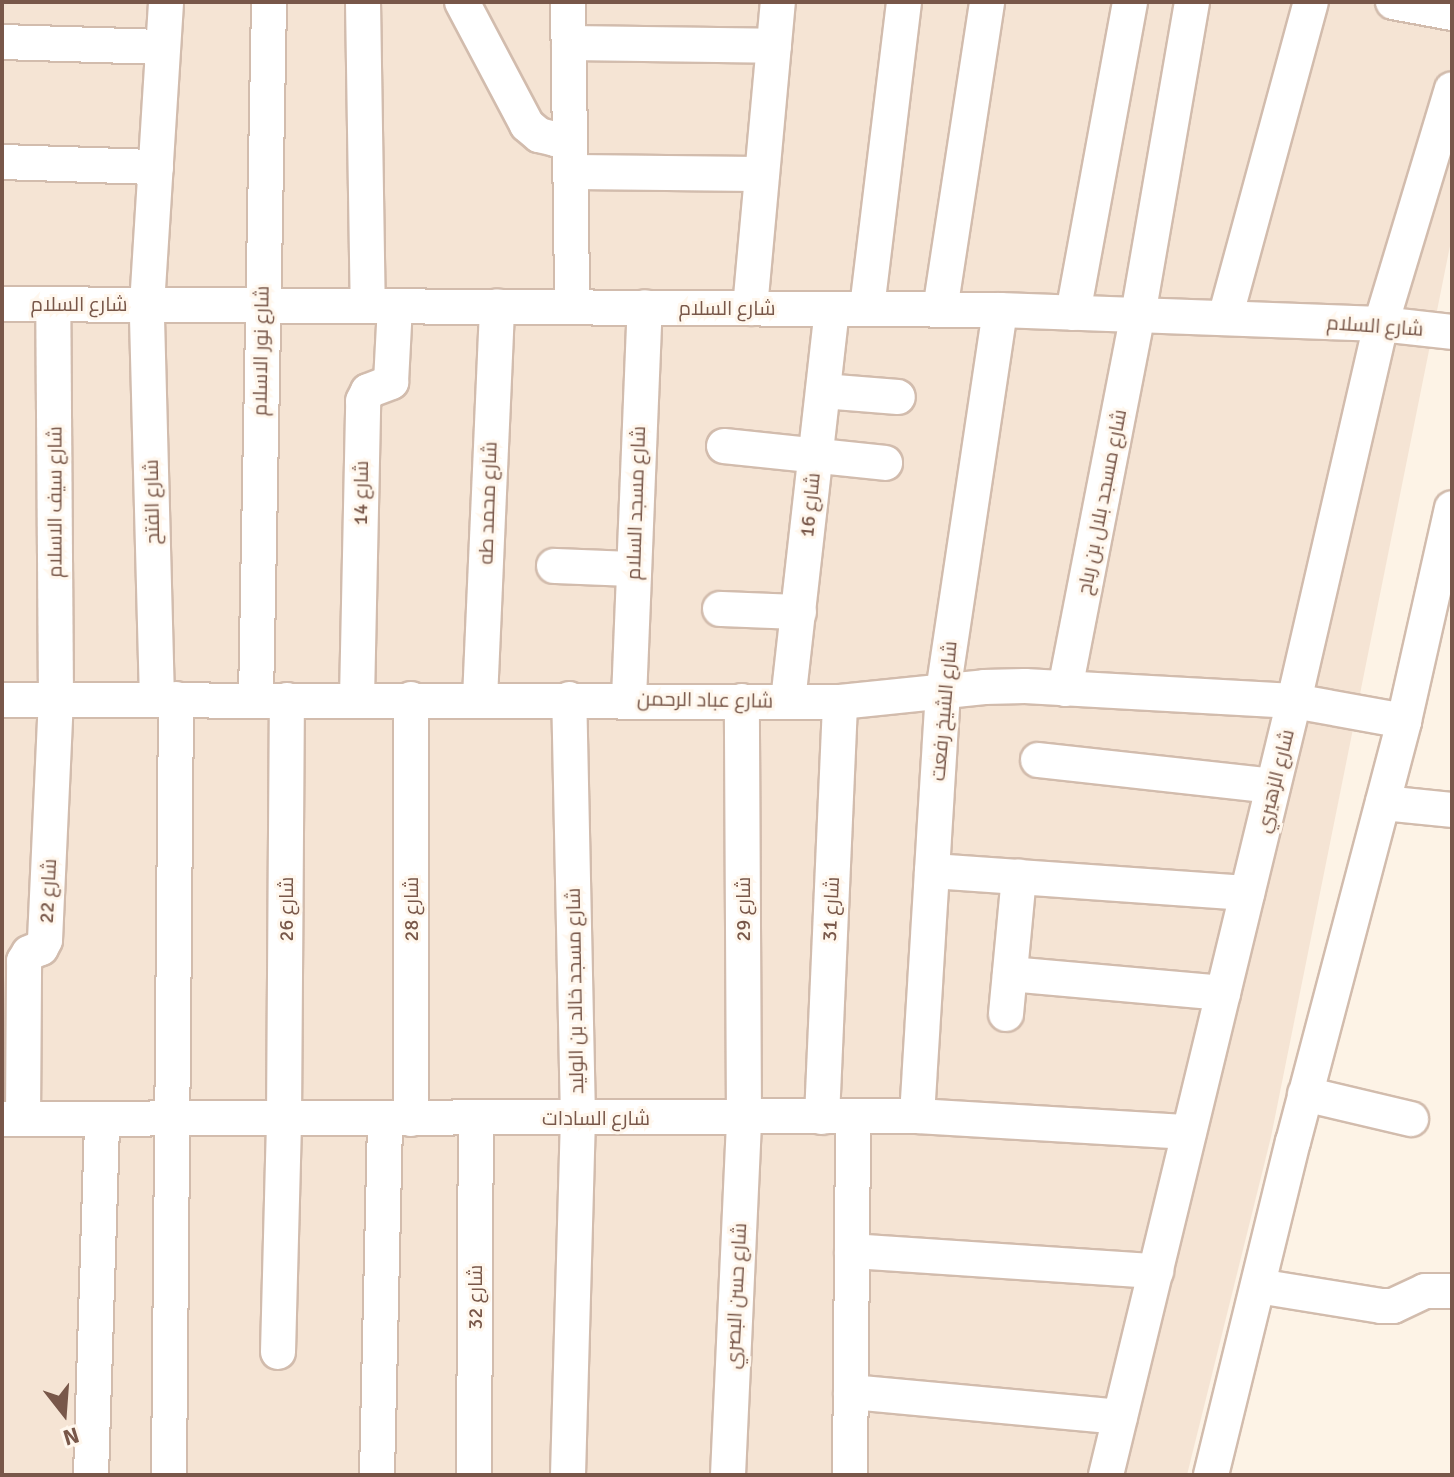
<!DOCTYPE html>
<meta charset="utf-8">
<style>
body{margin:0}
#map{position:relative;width:1454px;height:1477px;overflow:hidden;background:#fdf3e6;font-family:Signika,Cairo,sans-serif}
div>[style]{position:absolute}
.residential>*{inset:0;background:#f5e4d4}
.roads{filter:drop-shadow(2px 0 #d2bcad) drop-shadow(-2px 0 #d2bcad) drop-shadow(0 2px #d2bcad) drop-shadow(0 -2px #d2bcad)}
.minor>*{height:34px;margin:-17px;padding:0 17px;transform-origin:17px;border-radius:17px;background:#fff}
span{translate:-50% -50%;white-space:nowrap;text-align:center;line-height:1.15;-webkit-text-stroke:6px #fff7ed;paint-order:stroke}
.street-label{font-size:20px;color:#785749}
.frame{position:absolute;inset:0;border:4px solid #785749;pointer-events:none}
.north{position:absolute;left:24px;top:1373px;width:80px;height:80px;-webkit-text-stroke:6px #fff7ed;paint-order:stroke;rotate:163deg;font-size:22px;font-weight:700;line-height:32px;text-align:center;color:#785749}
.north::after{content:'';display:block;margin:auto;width:28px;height:36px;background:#785749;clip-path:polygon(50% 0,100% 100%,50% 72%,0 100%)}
</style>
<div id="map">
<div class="residential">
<div style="clip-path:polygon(2px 2px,1452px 2px,1452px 236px,1271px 1137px,1187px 1475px,2px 1475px)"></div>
</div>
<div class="roads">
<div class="minor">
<div style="left:363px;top:2px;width:304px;rotate:89.1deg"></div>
<div style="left:462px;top:2px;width:139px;rotate:62.1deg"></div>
<div style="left:527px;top:125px;width:16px;rotate:40deg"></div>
<div style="left:539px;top:135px;width:16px;rotate:14deg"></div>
<div style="left:555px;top:139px;width:15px;rotate:-8deg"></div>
<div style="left:568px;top:2px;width:305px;rotate:89.2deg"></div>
<div style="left:1393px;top:2px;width:60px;rotate:10.6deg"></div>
<div style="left:2px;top:42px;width:161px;rotate:1.8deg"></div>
<div style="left:569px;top:43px;width:205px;rotate:0.8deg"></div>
<div style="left:2px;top:162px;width:154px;rotate:1.9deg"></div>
<div style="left:571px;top:172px;width:191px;rotate:0.6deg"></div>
<div style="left:2px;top:304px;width:998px;rotate:0.34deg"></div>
<div style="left:1000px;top:310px;width:381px;rotate:2.1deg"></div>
<div style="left:1381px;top:324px;width:71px;rotate:6.4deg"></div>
<div style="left:750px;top:308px;width:307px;rotate:-84.8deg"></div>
<div style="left:867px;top:308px;width:308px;rotate:-83.1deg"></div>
<div style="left:940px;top:310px;width:312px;rotate:-81.3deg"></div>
<div style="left:1073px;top:313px;width:316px;rotate:-79.6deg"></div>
<div style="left:1225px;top:318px;width:327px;rotate:-74.8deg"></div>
<div style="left:823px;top:391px;width:75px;rotate:4.6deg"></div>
<div style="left:724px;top:446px;width:162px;rotate:6deg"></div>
<div style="left:554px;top:566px;width:79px;rotate:2.2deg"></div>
<div style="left:720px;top:609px;width:79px;rotate:2.2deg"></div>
<div style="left:1065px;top:689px;width:381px;rotate:-79deg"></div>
<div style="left:1138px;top:315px;width:318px;rotate:-80.2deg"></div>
<div style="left:256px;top:699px;width:697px;rotate:-88.93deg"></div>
<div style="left:357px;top:699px;width:298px;rotate:-88.8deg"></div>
<div style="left:363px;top:401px;width:11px;rotate:-63deg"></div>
<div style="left:368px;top:391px;width:25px;rotate:-21deg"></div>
<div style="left:391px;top:382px;width:76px;rotate:-87deg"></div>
<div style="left:480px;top:699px;width:393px;rotate:-87.5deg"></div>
<div style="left:629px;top:699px;width:392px;rotate:-87.7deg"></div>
<div style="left:2px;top:700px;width:838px;rotate:0.14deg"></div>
<div style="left:840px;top:702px;width:145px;rotate:-5.9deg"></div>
<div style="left:984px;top:687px;width:41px;rotate:-1.4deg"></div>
<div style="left:1025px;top:686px;width:269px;rotate:3.2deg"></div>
<div style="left:1294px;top:701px;width:112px;rotate:10.3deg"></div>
<div style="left:157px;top:700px;width:395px;rotate:-91.5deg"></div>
<div style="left:147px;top:305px;width:304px;rotate:-86.4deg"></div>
<div style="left:788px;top:701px;width:394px;rotate:-83.6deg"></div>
<div style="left:1038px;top:760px;width:236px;rotate:6.3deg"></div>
<div style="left:1383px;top:803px;width:69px;rotate:5.8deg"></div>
<div style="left:932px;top:871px;width:316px;rotate:4deg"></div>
<div style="left:1010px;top:974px;width:214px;rotate:5.1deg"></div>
<div style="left:1006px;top:1014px;width:138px;rotate:-84.6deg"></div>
<div style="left:1305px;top:1094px;width:109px;rotate:13.3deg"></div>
<div style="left:917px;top:1116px;width:425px;rotate:-86.5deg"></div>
<div style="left:943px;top:692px;width:386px;rotate:-81.5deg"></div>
<div style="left:822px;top:1117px;width:415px;rotate:-87.5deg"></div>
<div style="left:2px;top:1119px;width:915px;rotate:-0.19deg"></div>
<div style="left:917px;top:1116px;width:272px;rotate:3.4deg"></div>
<div style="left:23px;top:1119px;width:158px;rotate:-89.6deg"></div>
<div style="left:24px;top:961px;width:9px;rotate:-58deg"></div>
<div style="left:29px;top:953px;width:13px;rotate:-23deg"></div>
<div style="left:41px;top:948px;width:9px;rotate:-63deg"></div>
<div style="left:45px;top:940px;width:240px;rotate:-87.4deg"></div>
<div style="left:56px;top:700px;width:396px;rotate:-90.4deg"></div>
<div style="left:411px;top:1119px;width:420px;rotate:-90deg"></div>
<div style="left:852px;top:1251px;width:305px;rotate:3.8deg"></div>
<div style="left:1258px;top:1286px;width:125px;rotate:9.2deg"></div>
<div style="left:1381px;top:1306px;width:12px"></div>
<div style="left:1393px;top:1306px;width:35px;rotate:-25deg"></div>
<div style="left:1425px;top:1291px;width:27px"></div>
<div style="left:278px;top:1352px;width:233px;rotate:-88.5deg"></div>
<div style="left:284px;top:1119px;width:419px;rotate:-89.6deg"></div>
<div style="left:851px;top:1392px;width:270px;rotate:5.3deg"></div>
<div style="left:91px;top:1475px;width:356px;rotate:-88.2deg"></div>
<div style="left:169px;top:1475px;width:776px;rotate:-89.48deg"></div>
<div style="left:377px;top:1475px;width:356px;rotate:-88.7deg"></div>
<div style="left:474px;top:1475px;width:356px;rotate:-89.7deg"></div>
<div style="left:568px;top:1475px;width:357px;rotate:-88.4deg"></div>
<div style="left:578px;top:1118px;width:419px;rotate:-91.2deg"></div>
<div style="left:728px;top:1475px;width:358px;rotate:-87.4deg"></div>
<div style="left:744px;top:1117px;width:416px;rotate:-90.3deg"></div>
<div style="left:850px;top:1475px;width:358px;rotate:-89.5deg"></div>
<div style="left:1106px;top:1475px;width:797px;rotate:-76.35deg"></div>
<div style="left:1294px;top:701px;width:387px;rotate:-77deg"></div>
<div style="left:1381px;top:324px;width:245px;rotate:-73.2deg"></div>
<div style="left:1211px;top:1475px;width:343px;rotate:-76.2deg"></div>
<div style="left:1293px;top:1142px;width:435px;rotate:-75.2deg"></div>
<div style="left:1404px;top:721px;width:218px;rotate:-77.3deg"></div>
</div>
</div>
<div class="street-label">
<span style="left:79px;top:304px">شارع السلام</span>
<span style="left:727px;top:308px">شارع السلام</span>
<span style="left:1375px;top:326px;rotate:4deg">شارع السلام</span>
<span style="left:261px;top:351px;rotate:-89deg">شارع نور الاسلام</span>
<span style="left:361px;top:493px;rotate:-89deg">شارع 14</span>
<span style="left:55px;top:502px;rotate:-90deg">شارع سيف الاسلام</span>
<span style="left:152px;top:502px;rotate:-91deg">شارع الفتح</span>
<span style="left:1102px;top:502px;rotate:-79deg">شارع مسجد بلال بن رباح</span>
<span style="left:488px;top:503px;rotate:-88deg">شارع محمد طه</span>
<span style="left:636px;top:503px;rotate:-88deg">شارع مسجد السلام</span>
<span style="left:810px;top:505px;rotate:-84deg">شارع 16</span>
<span style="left:705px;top:700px;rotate:1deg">شارع عباد الرحمن</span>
<span style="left:944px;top:711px;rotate:-85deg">شارع الشيخ رفعت</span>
<span style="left:1275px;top:781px;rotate:-76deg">شارع الزهيري</span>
<span style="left:48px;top:891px;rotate:-87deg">شارع 22</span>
<span style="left:286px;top:909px;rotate:-90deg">شارع 26</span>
<span style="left:411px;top:909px;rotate:-90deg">شارع 28</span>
<span style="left:743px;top:909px;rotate:-90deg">شارع 29</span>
<span style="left:831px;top:909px;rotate:-87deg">شارع 31</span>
<span style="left:575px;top:991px;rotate:-91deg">شارع مسجد خالد بن الوليد</span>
<span style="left:596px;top:1118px">شارع السادات</span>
<span style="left:736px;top:1296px;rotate:-87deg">شارع حسن البصري</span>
<span style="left:475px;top:1297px;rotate:-90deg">شارع 32</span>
</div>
<div class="frame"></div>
<div class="north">N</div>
</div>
